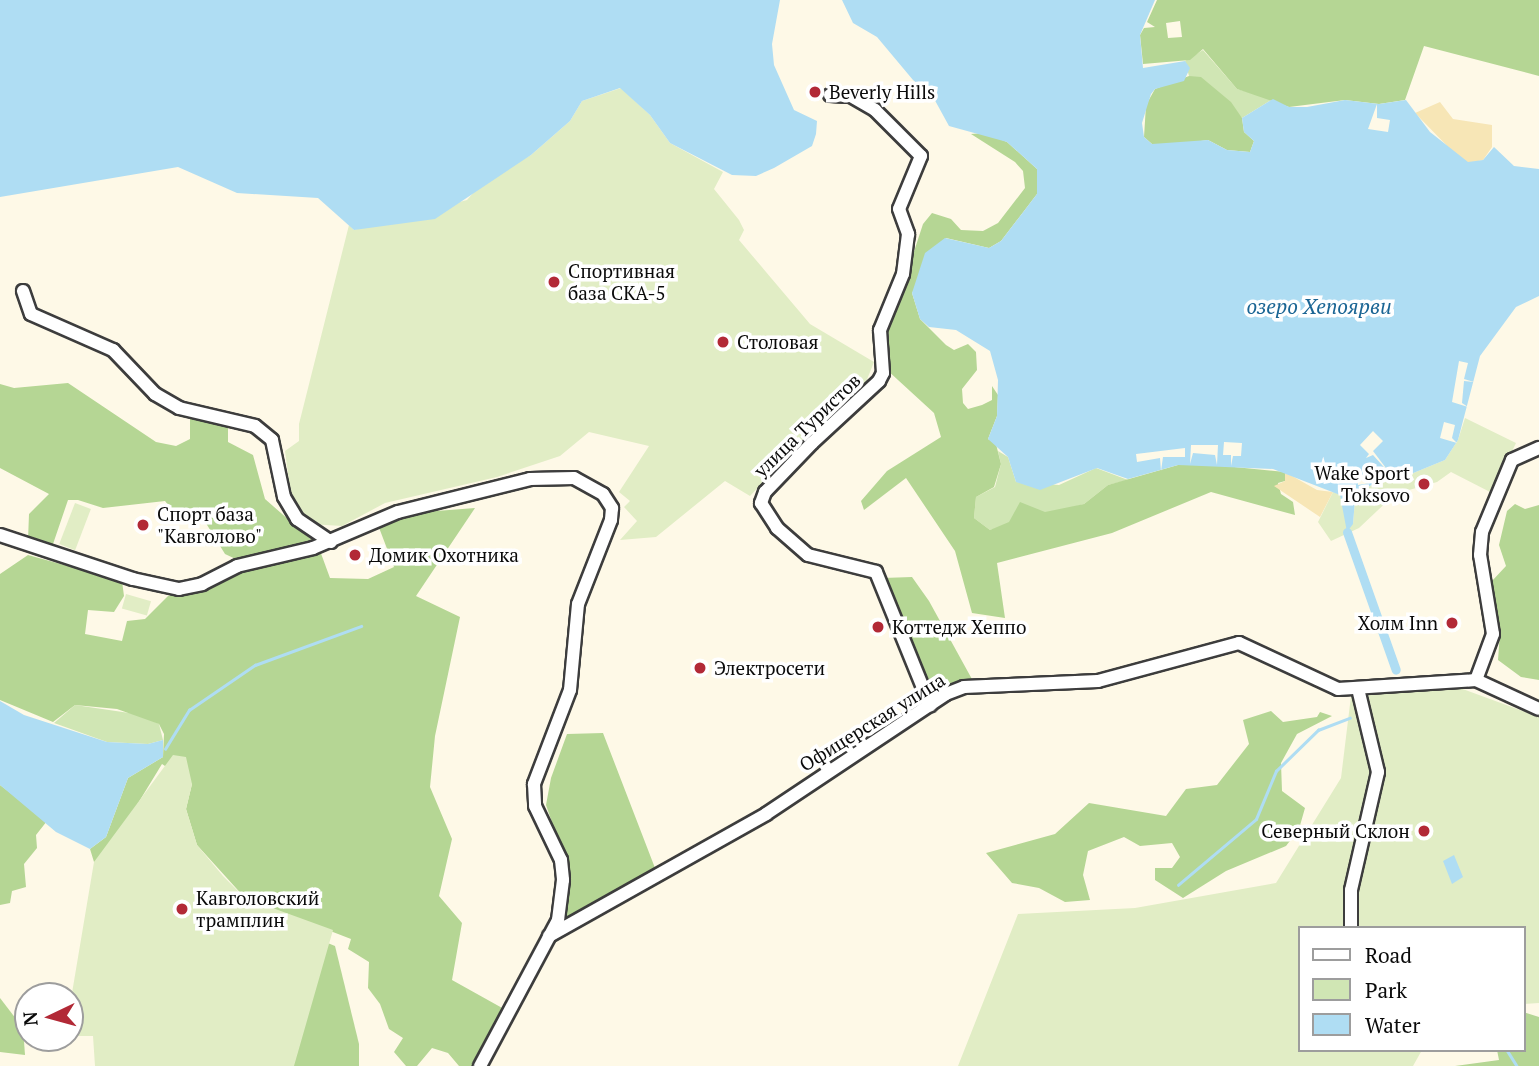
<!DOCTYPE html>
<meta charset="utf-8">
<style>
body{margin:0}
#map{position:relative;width:1539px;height:1066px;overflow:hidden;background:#fef9e7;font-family:"PT Serif",serif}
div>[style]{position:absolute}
.green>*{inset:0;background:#d0e6b4}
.forest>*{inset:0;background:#b5d694}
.sand>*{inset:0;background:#f7e6b6}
.pitch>*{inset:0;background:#e1edc5;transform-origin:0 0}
.water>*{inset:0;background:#afddf3}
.pier>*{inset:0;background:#fef9e7}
.stream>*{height:2.5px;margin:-1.25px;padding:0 1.25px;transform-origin:1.25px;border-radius:1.25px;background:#afddf3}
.canal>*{height:9px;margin:-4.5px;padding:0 4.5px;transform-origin:4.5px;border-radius:4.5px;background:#afddf3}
.roads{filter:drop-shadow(2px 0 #3d3d3d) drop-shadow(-2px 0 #3d3d3d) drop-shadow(0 2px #3d3d3d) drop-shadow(0 -2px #3d3d3d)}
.minor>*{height:12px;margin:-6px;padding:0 6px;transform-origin:6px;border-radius:6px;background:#fff}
.dots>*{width:19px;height:19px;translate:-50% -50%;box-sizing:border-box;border:4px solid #fff;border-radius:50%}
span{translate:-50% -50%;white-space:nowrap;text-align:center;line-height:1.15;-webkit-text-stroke:7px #fff;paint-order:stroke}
.poi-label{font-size:19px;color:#0a0a0a}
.left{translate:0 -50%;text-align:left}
.right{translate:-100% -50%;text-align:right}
.street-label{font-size:19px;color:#0a0a0a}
.water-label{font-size:21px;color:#1a6594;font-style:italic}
.legend{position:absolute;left:1298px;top:926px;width:228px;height:126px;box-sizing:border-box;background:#fff;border:2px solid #9d9d9d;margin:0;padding:9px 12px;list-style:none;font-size:21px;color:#0a0a0a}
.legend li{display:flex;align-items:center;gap:14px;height:35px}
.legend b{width:35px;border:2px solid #9d9d9d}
.north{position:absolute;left:14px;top:982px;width:70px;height:70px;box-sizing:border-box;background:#fff;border:2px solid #9d9d9d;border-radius:50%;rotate:265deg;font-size:19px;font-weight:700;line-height:28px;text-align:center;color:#0a0a0a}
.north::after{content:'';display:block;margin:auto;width:24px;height:32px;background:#b22936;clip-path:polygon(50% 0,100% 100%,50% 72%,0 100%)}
</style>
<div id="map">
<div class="green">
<div style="clip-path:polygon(1203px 50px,1237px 89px,1273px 99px,1242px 118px,1189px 76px,1185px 61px)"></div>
<div style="clip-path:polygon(998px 451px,1008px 457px,1016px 482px,1059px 485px,1096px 468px,1128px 480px,1108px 485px,1084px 504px,990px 530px,974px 518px,976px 497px,995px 487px,1001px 464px)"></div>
<div style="clip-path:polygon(75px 705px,143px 715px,159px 724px,163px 740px,148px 744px,107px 742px,54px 723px)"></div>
</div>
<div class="forest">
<div style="clip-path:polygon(evenodd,1157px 0,1539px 0,1539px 76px,1424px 46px,1405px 100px,1379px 104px,1345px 100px,1289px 107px,1237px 89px,1203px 49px,1190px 60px,1143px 64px,1140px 35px,1144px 28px,1155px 27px,1147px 22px,1157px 0,1180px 21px,1182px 37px,1168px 38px,1166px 23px,1180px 21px)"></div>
<div style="clip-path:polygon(1189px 76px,1201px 77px,1231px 102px,1242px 118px,1244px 132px,1254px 141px,1250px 152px,1227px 150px,1208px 140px,1172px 145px,1152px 144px,1144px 137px,1146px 105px,1155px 89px)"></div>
<div style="clip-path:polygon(985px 133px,1007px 142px,1037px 169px,1037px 194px,1001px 241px,989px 248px,946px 238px,912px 293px,920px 319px,946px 345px,954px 350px,968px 344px,976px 352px,977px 370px,962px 389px,963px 403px,968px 409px,982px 405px,992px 400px,992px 386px,998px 395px,997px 416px,988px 439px,996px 444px,1001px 464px,994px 487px,976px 497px,974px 518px,990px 530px,1009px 522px,1020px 502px,1045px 512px,1084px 504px,1108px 485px,1178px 465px,1204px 464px,1285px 472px,1285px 481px,1278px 483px,1281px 494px,1293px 502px,1295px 515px,1211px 492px,1112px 533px,997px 563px,1005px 618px,972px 613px,955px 551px,906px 478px,864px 510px,861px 501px,887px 471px,941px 437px,934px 413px,886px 369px,888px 331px,923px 224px,932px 213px,951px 219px,961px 230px,983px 231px,998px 223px,1025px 188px,1023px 171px,1015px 162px,971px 134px)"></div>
<div style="clip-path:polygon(68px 383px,156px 442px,176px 446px,190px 439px,190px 412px,228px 421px,228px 442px,253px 455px,265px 499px,314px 542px,242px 562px,225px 554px,204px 520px,188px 524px,184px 514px,176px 515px,165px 501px,103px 508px,78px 500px,68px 500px,52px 547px,28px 540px,29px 514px,49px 494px,0 468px,0 384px,14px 388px)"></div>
<div style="clip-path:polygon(1515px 504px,1525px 509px,1539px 505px,1539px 680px,1521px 677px,1498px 660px,1500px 632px,1492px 581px,1506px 566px,1499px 545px,1507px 511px)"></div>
<div style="clip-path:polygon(475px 508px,416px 596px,460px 617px,435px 736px,430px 787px,452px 839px,439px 896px,462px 923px,452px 980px,504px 1009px,475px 1066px,459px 1066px,448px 1053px,432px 1048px,417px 1066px,406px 1066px,394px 1052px,403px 1038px,389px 1029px,380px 1004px,368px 988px,369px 962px,348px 949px,351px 939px,245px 898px,197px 845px,186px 809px,192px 784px,162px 764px,104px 859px,94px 862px,90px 849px,106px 837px,128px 778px,163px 757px,164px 734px,159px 724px,117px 709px,75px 705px,53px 722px,0 700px,0 574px,28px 555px,122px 581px,124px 596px,114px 612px,88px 610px,85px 634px,122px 641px,127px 621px,145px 619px,168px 596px,211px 583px,228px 571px,319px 548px,330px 578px,368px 579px,394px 567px,378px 525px,398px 514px)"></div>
<div style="clip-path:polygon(912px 577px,929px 601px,973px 681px,951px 685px,932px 695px,883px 578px)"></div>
<div style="clip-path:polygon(1271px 711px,1283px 722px,1317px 717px,1320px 712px,1332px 716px,1297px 734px,1281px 763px,1282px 791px,1305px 808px,1299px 829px,1286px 846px,1226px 871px,1183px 898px,1155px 880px,1155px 868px,1172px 868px,1180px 857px,1172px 843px,1140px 846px,1124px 837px,1088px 851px,1083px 875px,1090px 900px,1065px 902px,1039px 888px,1012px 883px,986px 853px,1055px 834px,1089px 803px,1166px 816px,1186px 789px,1217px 785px,1249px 744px,1243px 720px)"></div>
<div style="clip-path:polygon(603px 733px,655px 868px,564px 920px,568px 869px,546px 805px,551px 778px,567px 734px)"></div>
<div style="clip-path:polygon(0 785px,47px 821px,36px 835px,37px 848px,24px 864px,26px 887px,12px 891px,10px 903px,0 905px)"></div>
<div style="clip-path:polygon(318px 939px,335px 946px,359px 1044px,359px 1066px,267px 1066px)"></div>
<div style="clip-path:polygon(0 998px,23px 1028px,25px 1055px,0 1052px)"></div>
<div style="clip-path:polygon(1523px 1012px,1539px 1017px,1539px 1066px,1455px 1066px,1499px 1060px,1497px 1050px,1523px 1050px)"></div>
</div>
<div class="sand">
<div style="clip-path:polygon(1440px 102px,1453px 119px,1492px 125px,1492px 147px,1483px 160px,1468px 163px,1457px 156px,1415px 113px)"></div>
<div style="clip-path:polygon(1285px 472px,1317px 490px,1333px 492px,1320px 517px,1274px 486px,1285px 481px)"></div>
</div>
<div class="pitch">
<div style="clip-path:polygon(621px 88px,650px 115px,670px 143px,723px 172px,714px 189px,739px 220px,744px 230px,739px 240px,810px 324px,874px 362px,864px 387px,807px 436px,750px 496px,725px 481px,656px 537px,620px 540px,637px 521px,624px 507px,630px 501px,619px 492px,649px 446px,589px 432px,560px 456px,497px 477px,385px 503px,342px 526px,310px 524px,292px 503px,285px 451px,299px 441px,299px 424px,349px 225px,354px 230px,467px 200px,481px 184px,531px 155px,570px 121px,582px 101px)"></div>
<div style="clip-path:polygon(1465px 418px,1516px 443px,1492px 493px,1451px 472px,1437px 482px,1395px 494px,1359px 528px,1331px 541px,1318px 522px,1333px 492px,1341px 495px,1353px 524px,1355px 500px,1364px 489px,1398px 472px,1406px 476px,1445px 460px,1458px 440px)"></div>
<div style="left:75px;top:503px;width:17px;height:44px;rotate:21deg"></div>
<div style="left:126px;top:594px;width:26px;height:15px;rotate:16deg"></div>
<div style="clip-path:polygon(1460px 688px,1539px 717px,1539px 1003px,1523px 1004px,1523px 928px,1299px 928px,1299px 1050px,1422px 1050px,1413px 1066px,958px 1066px,1018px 914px,1135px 908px,1276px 883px,1341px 778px,1351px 696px)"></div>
<div style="clip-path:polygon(173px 755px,186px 757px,192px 784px,186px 809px,197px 845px,223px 876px,245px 898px,333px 930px,294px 1066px,95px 1066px,93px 1036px,74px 1036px,72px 993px,94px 862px)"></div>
</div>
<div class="water">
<div style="clip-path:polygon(0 0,780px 0,772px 44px,774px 65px,794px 110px,817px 121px,816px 134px,812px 146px,774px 168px,756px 176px,732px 175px,670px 143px,650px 115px,620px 88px,582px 101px,570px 121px,531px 155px,435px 219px,354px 230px,318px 198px,237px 193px,178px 167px,0 197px)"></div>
<div style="clip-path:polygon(842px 0,1155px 0,1140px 35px,1143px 68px,1185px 61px,1190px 68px,1184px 81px,1155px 89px,1151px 94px,1142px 123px,1144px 137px,1152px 144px,1208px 140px,1227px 150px,1250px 152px,1254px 141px,1244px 132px,1242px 118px,1273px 99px,1289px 107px,1307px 107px,1345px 100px,1379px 104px,1406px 100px,1430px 132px,1468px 162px,1483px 160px,1494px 147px,1514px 166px,1539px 169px,1539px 296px,1516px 307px,1480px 356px,1458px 440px,1445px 460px,1406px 476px,1397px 472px,1364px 489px,1355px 500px,1353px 524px,1347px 532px,1340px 495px,1273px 469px,1178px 465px,1128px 479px,1097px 468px,1040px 490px,1016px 482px,1008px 457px,988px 439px,997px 416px,998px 380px,990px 351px,956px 330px,929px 327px,920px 319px,912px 293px,925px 253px,945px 238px,989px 248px,1001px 241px,1037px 194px,1037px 169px,1007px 142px,949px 126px,932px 95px,913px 80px,877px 37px,853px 23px)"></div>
<div style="clip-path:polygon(0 701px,24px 715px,107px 742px,148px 744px,163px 740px,163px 757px,128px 778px,106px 837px,90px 849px,56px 832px,0 785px)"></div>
<div style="clip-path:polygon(1454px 855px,1463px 877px,1452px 884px,1443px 861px)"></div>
</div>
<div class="pier">
<div style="clip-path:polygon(1377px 104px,1377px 118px,1390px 120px,1388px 132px,1368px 129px)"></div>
<div style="clip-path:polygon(1459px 361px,1468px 363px,1464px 379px,1474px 382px,1464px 381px,1462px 403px,1468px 407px,1452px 402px)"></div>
<div style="clip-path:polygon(1444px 422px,1455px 425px,1452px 438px,1457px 443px,1440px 438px)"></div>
<div style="clip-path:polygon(1373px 431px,1383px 441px,1373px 451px,1392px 476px,1373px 455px,1366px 458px,1369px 454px,1360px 445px)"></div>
<div style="clip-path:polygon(1224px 442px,1242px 443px,1241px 456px,1233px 456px,1231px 466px,1231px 455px,1223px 455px)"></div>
<div style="clip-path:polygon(1191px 445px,1218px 445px,1217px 465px,1215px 455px,1193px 453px,1190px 464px)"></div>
<div style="clip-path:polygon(1185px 448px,1185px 457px,1163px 457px,1161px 471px,1160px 458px,1137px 462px,1136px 454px)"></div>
<div style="clip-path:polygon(1384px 472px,1382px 481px,1358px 485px,1357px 476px)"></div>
</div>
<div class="stream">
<div style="left:165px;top:749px;width:46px;rotate:-58.4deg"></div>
<div style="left:189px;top:710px;width:80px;rotate:-34.3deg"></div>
<div style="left:255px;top:665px;width:113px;rotate:-20.2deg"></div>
<div style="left:1178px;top:885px;width:102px;rotate:-40.2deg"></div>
<div style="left:1256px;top:819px;width:52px;rotate:-67.4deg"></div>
<div style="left:1276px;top:771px;width:59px;rotate:-44.3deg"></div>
<div style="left:1318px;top:730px;width:34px;rotate:-21deg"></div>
<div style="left:1507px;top:1050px;width:19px;rotate:58deg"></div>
</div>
<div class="canal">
<div style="left:1347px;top:532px;width:146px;rotate:70.5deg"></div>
</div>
<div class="roads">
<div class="minor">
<div style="left:830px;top:95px;width:21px;rotate:3deg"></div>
<div style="left:851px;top:96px;width:28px;rotate:30deg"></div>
<div style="left:875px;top:110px;width:65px;rotate:45deg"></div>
<div style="left:921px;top:156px;width:57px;rotate:112.5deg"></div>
<div style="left:899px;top:209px;width:27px;rotate:70deg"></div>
<div style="left:908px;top:234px;width:40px;rotate:97.1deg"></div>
<div style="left:903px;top:274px;width:61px;rotate:112.3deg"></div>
<div style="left:880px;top:330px;width:43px;rotate:86deg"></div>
<div style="left:883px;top:373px;width:9px;rotate:117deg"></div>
<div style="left:879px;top:381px;width:91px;rotate:137.2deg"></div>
<div style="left:812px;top:443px;width:68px;rotate:133.8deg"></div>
<div style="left:765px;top:492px;width:12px;rotate:110deg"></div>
<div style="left:761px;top:503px;width:30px;rotate:57deg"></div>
<div style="left:777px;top:528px;width:41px;rotate:41.1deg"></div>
<div style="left:808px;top:555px;width:70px;rotate:14deg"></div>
<div style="left:876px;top:572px;width:144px;rotate:67.9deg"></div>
<div style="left:23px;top:291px;width:24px;rotate:71deg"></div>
<div style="left:31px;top:314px;width:90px;rotate:23.7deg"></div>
<div style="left:113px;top:350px;width:61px;rotate:46.3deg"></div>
<div style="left:155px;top:394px;width:28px;rotate:30deg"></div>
<div style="left:179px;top:408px;width:78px;rotate:13.3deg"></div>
<div style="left:255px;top:426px;width:22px;rotate:39deg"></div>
<div style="left:272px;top:440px;width:58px;rotate:78.1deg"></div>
<div style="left:284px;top:497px;width:26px;rotate:59deg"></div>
<div style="left:297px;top:519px;width:41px;rotate:34.1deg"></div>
<div style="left:0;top:535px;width:140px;rotate:18.3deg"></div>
<div style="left:133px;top:579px;width:47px;rotate:12.3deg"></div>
<div style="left:179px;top:589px;width:24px;rotate:-12deg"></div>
<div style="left:202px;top:584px;width:39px;rotate:-27deg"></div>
<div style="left:237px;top:566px;width:78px;rotate:-13.3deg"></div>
<div style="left:313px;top:548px;width:92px;rotate:-23deg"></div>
<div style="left:398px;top:512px;width:136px;rotate:-14deg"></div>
<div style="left:530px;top:479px;width:44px;rotate:-1.3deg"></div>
<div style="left:574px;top:478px;width:33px;rotate:29deg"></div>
<div style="left:603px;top:494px;width:17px;rotate:57deg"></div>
<div style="left:612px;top:508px;width:12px;rotate:95deg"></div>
<div style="left:611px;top:520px;width:90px;rotate:111.4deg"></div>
<div style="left:578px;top:604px;width:86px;rotate:95.3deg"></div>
<div style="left:570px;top:690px;width:101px;rotate:111deg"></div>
<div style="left:534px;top:784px;width:22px;rotate:87deg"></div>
<div style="left:535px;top:806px;width:60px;rotate:64.3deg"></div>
<div style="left:561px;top:860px;width:20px;rotate:84deg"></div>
<div style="left:563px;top:880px;width:40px;rotate:97.1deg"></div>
<div style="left:558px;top:920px;width:166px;rotate:118.1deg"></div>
<div style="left:1476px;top:680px;width:49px;rotate:-69.7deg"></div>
<div style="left:1493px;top:634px;width:80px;rotate:-99.3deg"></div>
<div style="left:1480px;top:555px;width:23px;rotate:-85deg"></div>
<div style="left:1482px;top:532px;width:78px;rotate:-67.4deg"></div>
<div style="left:1512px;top:460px;width:30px;rotate:-24deg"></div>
<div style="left:1351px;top:928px;width:38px;rotate:-90deg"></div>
<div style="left:1351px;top:890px;width:121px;rotate:-77.1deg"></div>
<div style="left:1378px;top:772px;width:85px;rotate:-103.5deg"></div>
<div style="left:549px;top:936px;width:249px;rotate:-29.3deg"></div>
<div style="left:766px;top:814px;width:216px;rotate:-33.7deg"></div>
<div style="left:946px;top:694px;width:19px;rotate:-21deg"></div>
<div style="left:964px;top:687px;width:134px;rotate:-2.6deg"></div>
<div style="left:1098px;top:681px;width:146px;rotate:-15.1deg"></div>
<div style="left:1239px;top:643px;width:109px;rotate:24.9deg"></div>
<div style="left:1338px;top:689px;width:138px;rotate:-3.7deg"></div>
<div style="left:1476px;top:680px;width:69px;rotate:24.7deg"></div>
</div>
</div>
<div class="dots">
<div style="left:815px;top:92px;background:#b22936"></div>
<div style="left:554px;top:282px;background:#b22936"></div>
<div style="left:723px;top:342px;background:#b22936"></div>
<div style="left:1424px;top:484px;background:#b22936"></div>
<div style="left:143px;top:525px;background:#b22936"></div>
<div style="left:355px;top:555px;background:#b22936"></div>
<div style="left:1452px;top:623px;background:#b22936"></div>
<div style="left:878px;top:627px;background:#b22936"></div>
<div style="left:700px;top:668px;background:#b22936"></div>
<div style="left:1424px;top:831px;background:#b22936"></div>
<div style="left:182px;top:909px;background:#b22936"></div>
</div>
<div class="poi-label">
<span class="left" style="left:829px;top:92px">Beverly Hills</span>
<span class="left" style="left:568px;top:282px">Спортивная<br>база СКА-5</span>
<span class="left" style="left:737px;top:342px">Столовая</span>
<span class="right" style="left:1410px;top:484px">Wake Sport<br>Toksovo</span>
<span class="left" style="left:157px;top:525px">Спорт база<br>"Кавголово"</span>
<span class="left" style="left:369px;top:555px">Домик Охотника</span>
<span class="right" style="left:1438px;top:623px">Холм Inn</span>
<span class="left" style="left:892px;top:627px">Коттедж Хеппо</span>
<span class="left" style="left:714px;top:668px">Электросети</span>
<span class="right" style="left:1410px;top:831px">Северный Склон</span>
<span class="left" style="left:196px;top:909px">Кавголовский<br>трамплин</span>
</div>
<div class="street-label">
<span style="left:807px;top:425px;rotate:-44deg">улица Туристов</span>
<span style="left:872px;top:722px;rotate:-32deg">Офицерская улица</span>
</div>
<div class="water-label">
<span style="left:1319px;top:306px">озеро Хепоярви</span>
</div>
<ul class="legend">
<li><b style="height:9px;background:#fff"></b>Road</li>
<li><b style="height:19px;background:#d0e6b4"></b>Park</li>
<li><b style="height:19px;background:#afddf3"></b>Water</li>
</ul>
<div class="north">N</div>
</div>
